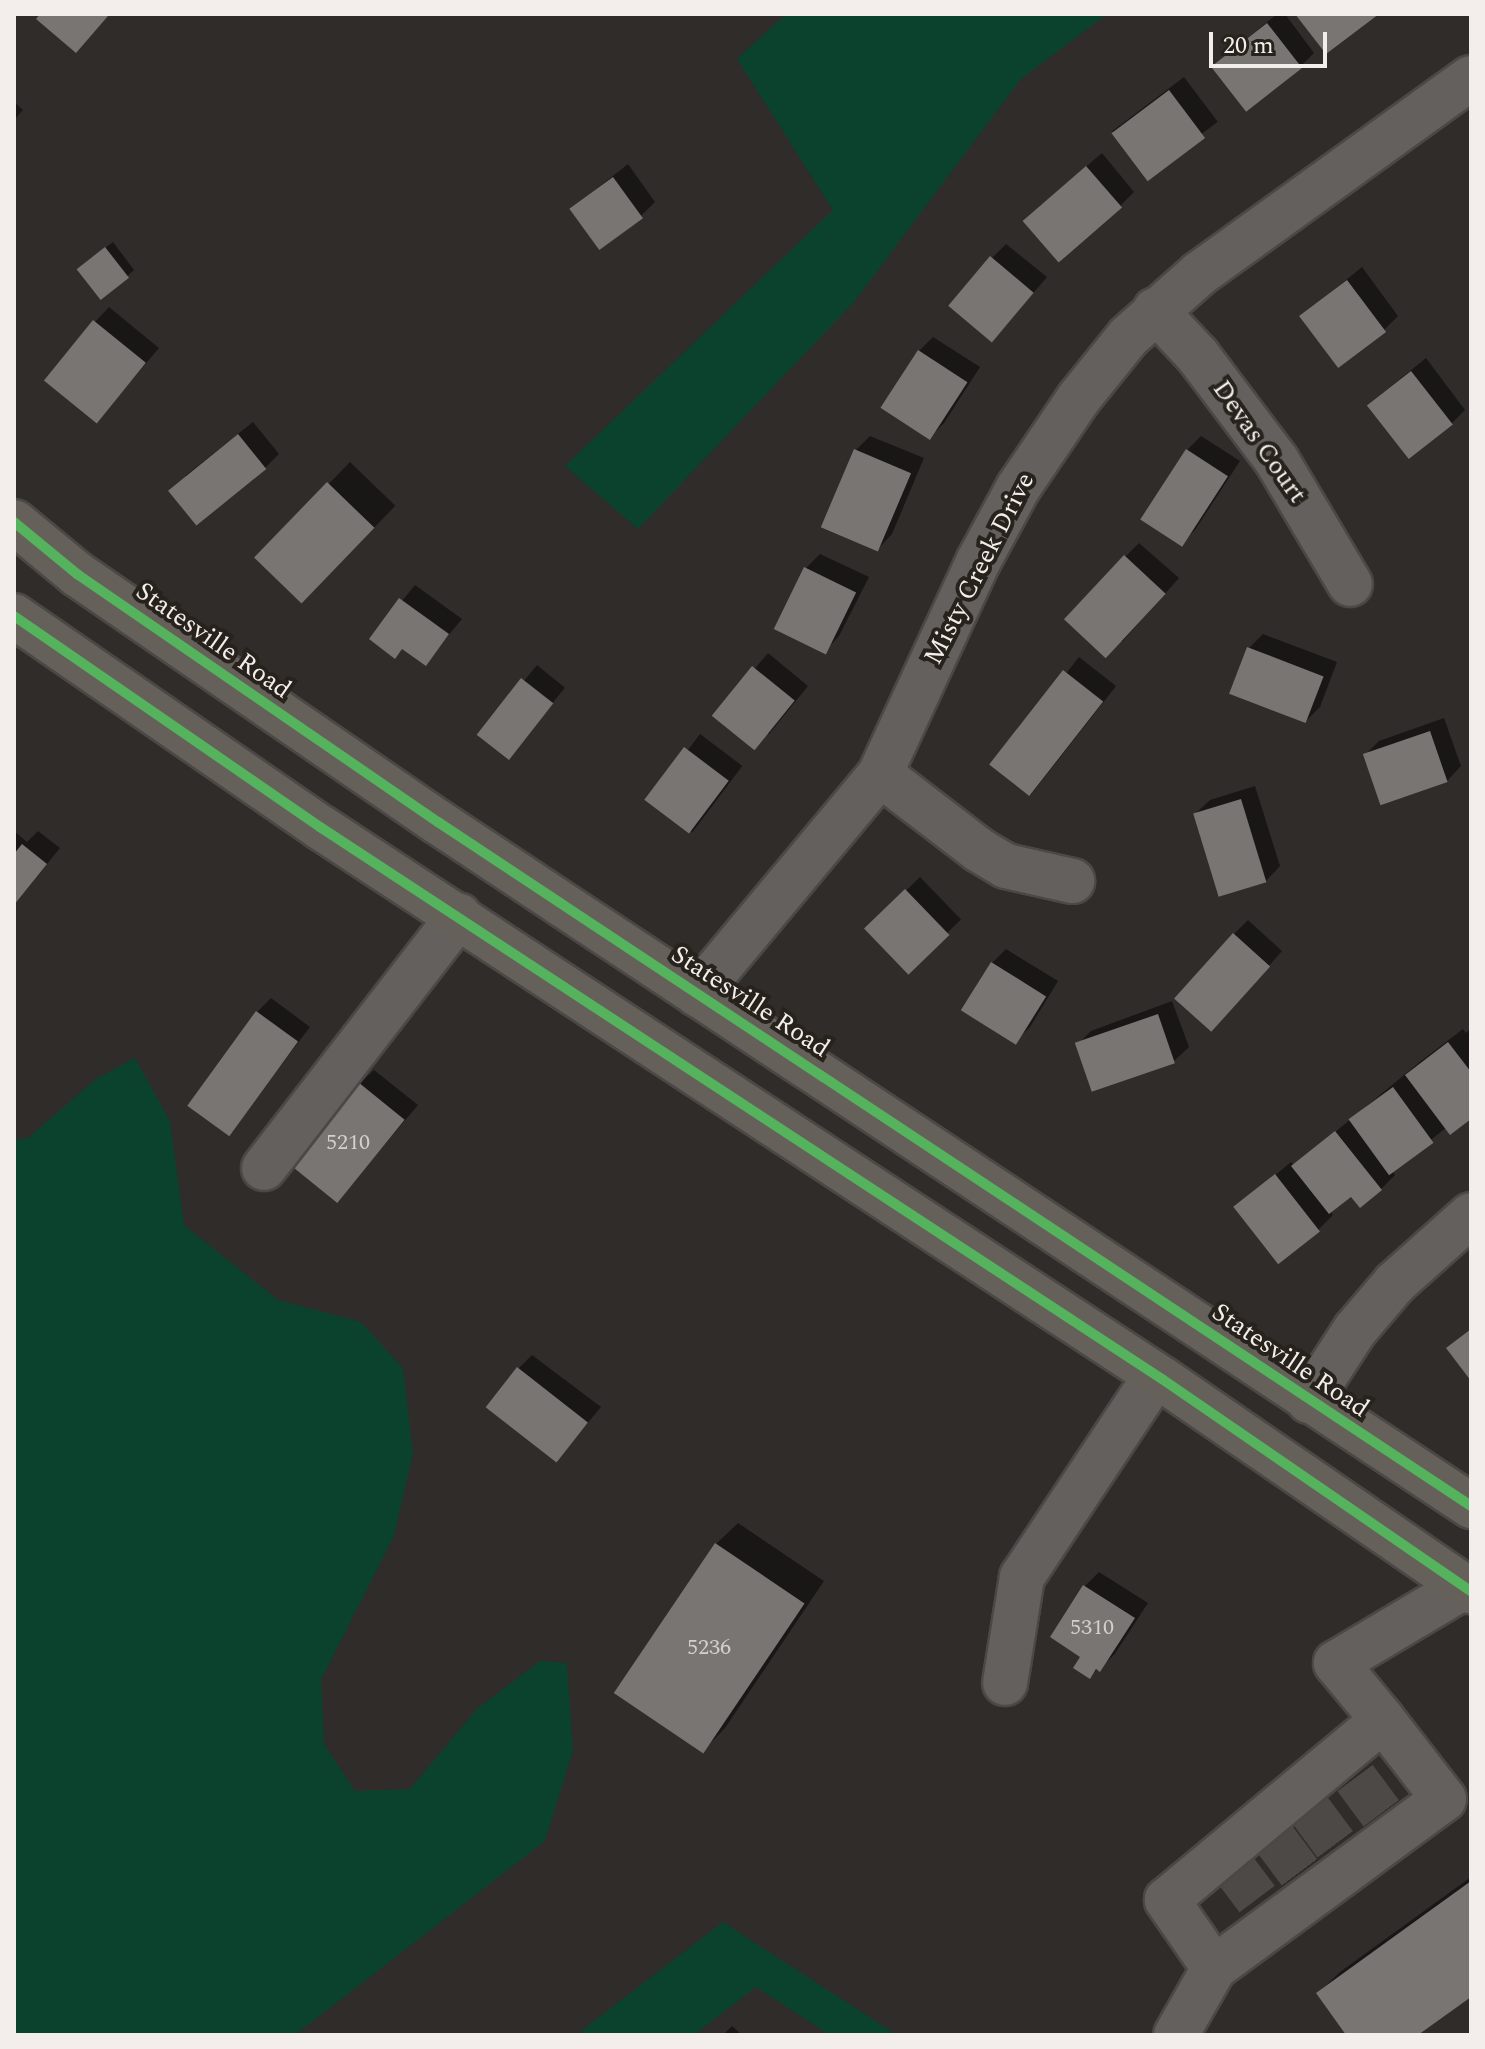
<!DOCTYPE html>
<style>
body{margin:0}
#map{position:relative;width:1485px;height:2049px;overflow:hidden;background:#2f2c2a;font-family:Spectral,serif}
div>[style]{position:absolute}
.green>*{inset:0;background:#0a422d}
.shadow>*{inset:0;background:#0007;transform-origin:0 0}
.building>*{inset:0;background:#787573;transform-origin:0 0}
.minor-tunnel>*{height:44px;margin-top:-22px;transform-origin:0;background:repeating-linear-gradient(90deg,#4c4947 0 44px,transparent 0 66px)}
.roads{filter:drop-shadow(2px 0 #4b4846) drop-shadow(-2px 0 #4b4846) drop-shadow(0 2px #4b4846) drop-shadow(0 -2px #4b4846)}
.minor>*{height:44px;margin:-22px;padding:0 22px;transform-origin:22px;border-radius:22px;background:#64605e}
.major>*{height:44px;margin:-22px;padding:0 22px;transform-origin:22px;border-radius:22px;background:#65615a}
.cycleway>*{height:10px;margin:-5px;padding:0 5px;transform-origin:5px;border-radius:5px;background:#56b35d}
span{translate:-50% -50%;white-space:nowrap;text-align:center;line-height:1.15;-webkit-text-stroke:8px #28221d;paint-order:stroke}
.number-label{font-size:22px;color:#d4d0cd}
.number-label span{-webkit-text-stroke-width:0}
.street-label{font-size:26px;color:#f3eeeb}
.frame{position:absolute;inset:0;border:16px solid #f3eeeb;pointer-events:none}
.scale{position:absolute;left:1209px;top:32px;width:118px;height:36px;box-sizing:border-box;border:4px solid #f3eeeb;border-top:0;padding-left:10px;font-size:24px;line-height:28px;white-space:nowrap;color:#f3eeeb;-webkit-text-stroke:6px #28221d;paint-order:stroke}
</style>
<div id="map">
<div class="green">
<div style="clip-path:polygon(786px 14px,1107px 14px,1020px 80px,855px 301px,638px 529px,565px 466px,833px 210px,737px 59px)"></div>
<div style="clip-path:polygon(135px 1058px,170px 1121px,184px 1225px,278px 1300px,361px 1322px,403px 1368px,413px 1453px,394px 1536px,321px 1680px,324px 1744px,355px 1791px,410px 1789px,477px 1709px,540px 1661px,567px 1663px,573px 1751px,545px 1841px,295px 2035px,14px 2035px,14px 1140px,28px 1138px,96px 1079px)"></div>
<div style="clip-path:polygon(723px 1922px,897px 2035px,830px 2035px,756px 1987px,694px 2035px,585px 2035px,581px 2031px)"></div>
</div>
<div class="shadow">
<div style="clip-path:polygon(1277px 14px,1285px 14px,1314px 53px,1300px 67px,1213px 66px)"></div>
<div style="left:1184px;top:77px;width:56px;height:90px;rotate:53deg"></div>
<div style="clip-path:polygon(14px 102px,23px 110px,14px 120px)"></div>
<div style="clip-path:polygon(1102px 153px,1134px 192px,1120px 206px,1039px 207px)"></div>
<div style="clip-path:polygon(628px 164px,655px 202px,641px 216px,571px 209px)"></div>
<div style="clip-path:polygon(113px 242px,134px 270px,127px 276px,86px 262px)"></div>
<div style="clip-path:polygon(1006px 244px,1047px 277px,993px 340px,992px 258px)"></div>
<div style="clip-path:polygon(1362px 267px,1398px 316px,1384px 330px,1302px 316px)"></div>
<div style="clip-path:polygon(109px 307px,159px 348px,97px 421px,95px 322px)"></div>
<div style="clip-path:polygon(933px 337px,980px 367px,944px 423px,930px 437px,919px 351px)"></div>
<div style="clip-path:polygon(1426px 358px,1465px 410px,1451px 424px,1368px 405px)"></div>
<div style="clip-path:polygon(253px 422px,279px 454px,265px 468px,185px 476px)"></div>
<div style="clip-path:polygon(870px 436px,924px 458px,892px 534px,878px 549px,824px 526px,856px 450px)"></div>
<div style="clip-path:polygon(1201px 436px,1240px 461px,1195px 530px,1181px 544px,1187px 450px)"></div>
<div style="left:350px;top:462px;width:63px;height:133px;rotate:44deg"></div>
<div style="clip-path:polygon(1139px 543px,1179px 578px,1122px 642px,1125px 557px)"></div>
<div style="clip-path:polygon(820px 554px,869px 577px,839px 636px,825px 651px,777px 628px,806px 568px)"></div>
<div style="clip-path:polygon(415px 585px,462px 619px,425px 663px,403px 648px,395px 656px,371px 639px)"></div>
<div style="clip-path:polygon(1263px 634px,1337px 662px,1320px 707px,1306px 721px,1249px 648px)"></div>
<div style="clip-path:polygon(768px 653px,808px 686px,769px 734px,715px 716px)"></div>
<div style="left:1079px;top:657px;width:47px;height:139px;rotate:38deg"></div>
<div style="left:537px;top:665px;width:36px;height:89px;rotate:39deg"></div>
<div style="clip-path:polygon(1444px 718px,1461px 766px,1447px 781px,1365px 755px,1379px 741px)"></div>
<div style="left:700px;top:734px;width:53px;height:83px;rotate:37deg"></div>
<div style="clip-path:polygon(1255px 786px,1280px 866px,1266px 881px,1195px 814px,1210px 800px)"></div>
<div style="clip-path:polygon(14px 831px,27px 842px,38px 831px,60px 848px,14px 905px)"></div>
<div style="left:920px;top:877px;width:59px;height:74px;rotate:46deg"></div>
<div style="clip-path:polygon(1248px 920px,1282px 951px,1226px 1015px,1234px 934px)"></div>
<div style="clip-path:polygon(1006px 949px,1058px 981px,1030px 1027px,1016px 1041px,992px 963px)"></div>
<div style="clip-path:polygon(271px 998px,310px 1027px,229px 1133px,257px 1012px)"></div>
<div style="clip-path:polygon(1172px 1001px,1189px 1047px,1174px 1061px,1077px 1045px,1091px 1031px)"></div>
<div style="clip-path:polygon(1471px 1028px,1471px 1117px,1447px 1127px,1392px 1171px,1395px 1175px,1381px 1189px,1351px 1194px,1330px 1211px,1333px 1215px,1319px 1229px,1279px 1261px,1237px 1207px,1291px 1162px,1294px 1166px,1421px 1061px,1463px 1029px,1466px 1033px)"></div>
<div style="clip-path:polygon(374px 1070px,418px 1105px,337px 1201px,359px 1084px)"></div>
<div style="clip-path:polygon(532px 1355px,601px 1407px,557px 1460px,518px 1369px)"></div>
<div style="clip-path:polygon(738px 1523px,824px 1581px,725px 1728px,704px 1750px,716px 1544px)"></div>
<div style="clip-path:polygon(1099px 1572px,1148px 1603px,1114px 1655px,1090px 1676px,1083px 1656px,1085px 1586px)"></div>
<div style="clip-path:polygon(1471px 1877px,1471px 1995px,1415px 2035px,1349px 2035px,1318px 1993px,1340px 1972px)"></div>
<div style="clip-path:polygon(732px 2026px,742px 2035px,723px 2035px)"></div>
</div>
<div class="building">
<div style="clip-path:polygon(40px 14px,106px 14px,108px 16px,76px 53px,36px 19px)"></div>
<div style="clip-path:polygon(1295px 14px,1379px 14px,1326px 54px)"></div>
<div style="left:1267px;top:23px;width:57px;height:71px;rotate:52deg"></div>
<div style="left:1169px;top:90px;width:60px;height:72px;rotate:53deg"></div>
<div style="left:1086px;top:166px;width:55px;height:84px;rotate:49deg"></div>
<div style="left:613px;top:177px;width:51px;height:54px;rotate:54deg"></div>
<div style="left:105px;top:247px;width:39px;height:36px;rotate:52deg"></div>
<div style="left:990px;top:256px;width:57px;height:65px;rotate:40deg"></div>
<div style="left:1347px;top:280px;width:65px;height:60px;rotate:53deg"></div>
<div style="left:93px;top:320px;width:68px;height:78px;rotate:39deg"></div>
<div style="left:918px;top:350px;width:59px;height:69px;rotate:33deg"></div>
<div style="left:1411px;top:371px;width:68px;height:56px;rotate:52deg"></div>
<div style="left:238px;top:434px;width:45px;height:90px;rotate:51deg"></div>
<div style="left:854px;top:449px;width:62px;height:85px;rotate:23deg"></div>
<div style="left:1186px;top:449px;width:50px;height:84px;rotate:33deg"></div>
<div style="left:327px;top:482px;width:66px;height:105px;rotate:44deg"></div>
<div style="left:1124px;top:555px;width:57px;height:88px;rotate:43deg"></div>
<div style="left:804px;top:567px;width:58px;height:69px;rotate:26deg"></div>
<div style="clip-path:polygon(399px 598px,449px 634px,426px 666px,402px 649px,395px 659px,369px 639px)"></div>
<div style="left:1247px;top:647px;width:82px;height:50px;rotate:21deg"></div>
<div style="left:752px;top:666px;width:55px;height:64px;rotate:39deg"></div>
<div style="left:1063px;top:670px;width:51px;height:120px;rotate:38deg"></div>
<div style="left:521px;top:678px;width:41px;height:72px;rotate:38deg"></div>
<div style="left:1430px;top:731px;width:54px;height:71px;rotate:71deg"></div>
<div style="left:684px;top:747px;width:56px;height:66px;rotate:37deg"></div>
<div style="left:1241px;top:799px;width:87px;height:50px;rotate:73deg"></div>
<div style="clip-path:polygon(22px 844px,47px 864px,14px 905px,14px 854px)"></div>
<div style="left:905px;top:889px;width:64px;height:57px;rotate:46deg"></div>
<div style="left:1233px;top:933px;width:50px;height:88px;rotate:42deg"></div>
<div style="left:991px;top:962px;width:65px;height:57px;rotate:32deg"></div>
<div style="left:256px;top:1011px;width:52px;height:117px;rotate:36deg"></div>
<div style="left:1158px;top:1014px;width:52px;height:88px;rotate:71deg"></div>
<div style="clip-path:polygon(1448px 1042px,1471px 1072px,1471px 1119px,1450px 1135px,1405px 1075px)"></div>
<div style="left:358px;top:1082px;width:60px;height:107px;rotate:39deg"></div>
<div style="left:1393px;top:1087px;width:69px;height:55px;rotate:54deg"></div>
<div style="clip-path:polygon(1335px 1131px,1382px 1190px,1360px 1208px,1351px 1197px,1329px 1214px,1291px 1166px)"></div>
<div style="left:1275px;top:1174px;width:73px;height:53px;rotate:52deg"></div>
<div style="clip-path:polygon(1471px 1329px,1471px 1381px,1446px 1348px)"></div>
<div style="left:517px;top:1367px;width:90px;height:51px;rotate:38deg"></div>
<div style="left:715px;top:1543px;width:108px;height:181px;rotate:34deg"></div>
<div style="clip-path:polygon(1083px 1585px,1135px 1618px,1100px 1672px,1096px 1669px,1090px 1679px,1073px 1668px,1080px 1657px,1050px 1637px)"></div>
<div style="clip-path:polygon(1471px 1881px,1471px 1997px,1418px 2035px,1346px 2035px,1316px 1993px)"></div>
</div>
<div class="minor-tunnel">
<div style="left:1355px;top:1778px;width:44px;rotate:53.4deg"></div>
<div style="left:1309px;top:1809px;width:44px;rotate:53.4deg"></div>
<div style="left:1273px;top:1837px;width:45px;rotate:53.1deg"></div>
<div style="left:1233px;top:1867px;width:40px;rotate:53deg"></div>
</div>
<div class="roads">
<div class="minor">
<div style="left:1155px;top:310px;width:63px;rotate:46.9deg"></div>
<div style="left:1198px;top:356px;width:131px;rotate:53deg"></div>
<div style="left:1277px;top:461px;width:143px;rotate:59.3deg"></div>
<div style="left:880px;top:774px;width:125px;rotate:37.5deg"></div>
<div style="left:979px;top:850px;width:31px;rotate:31deg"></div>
<div style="left:1006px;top:866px;width:68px;rotate:12.8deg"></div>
<div style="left:697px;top:994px;width:286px;rotate:-50.2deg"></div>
<div style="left:880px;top:774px;width:234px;rotate:-65.2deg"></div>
<div style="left:978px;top:562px;width:84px;rotate:-61.6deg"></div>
<div style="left:1018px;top:488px;width:109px;rotate:-55.9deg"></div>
<div style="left:1079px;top:398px;width:78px;rotate:-51.2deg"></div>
<div style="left:1128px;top:337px;width:95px;rotate:-41.6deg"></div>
<div style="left:1199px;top:274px;width:335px;rotate:-35.8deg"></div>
<div style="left:264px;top:1168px;width:319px;rotate:-52.3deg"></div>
<div style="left:1309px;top:1401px;width:85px;rotate:-57.1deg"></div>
<div style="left:1355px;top:1330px;width:62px;rotate:-49.6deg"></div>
<div style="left:1395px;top:1283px;width:102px;rotate:-41.8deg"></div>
<div style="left:1005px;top:1683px;width:107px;rotate:-80.9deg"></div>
<div style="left:1022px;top:1577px;width:242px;rotate:-56.4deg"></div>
<div style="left:1214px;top:1968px;width:285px;rotate:-36.3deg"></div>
<div style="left:1444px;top:1799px;width:100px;rotate:-127.7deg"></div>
<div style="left:1176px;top:2035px;width:77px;rotate:-60.4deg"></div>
<div style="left:1214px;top:1968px;width:83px;rotate:-124.7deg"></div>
<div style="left:1167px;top:1900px;width:281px;rotate:-39.8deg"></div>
<div style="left:1383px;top:1720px;width:74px;rotate:-129.5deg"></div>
<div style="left:1336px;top:1663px;width:149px;rotate:-30.7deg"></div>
</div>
<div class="major">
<div style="left:14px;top:522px;width:82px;rotate:39.5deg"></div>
<div style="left:77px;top:574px;width:438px;rotate:34.5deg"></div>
<div style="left:438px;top:822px;width:1239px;rotate:33.51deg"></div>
<div style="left:14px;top:616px;width:372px;rotate:34.6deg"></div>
<div style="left:320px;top:827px;width:1007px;rotate:33.25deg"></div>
<div style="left:1162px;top:1379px;width:375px;rotate:34.5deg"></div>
</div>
</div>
<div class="cycleway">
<div style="left:14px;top:522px;width:82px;rotate:39.5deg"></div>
<div style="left:77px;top:574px;width:438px;rotate:34.5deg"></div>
<div style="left:438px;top:822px;width:1239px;rotate:33.51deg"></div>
<div style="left:14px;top:616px;width:372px;rotate:34.6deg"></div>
<div style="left:320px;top:827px;width:1007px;rotate:33.25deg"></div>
<div style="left:1162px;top:1379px;width:375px;rotate:34.5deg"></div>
</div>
<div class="number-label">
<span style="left:348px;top:1143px">5210</span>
<span style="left:1092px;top:1628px">5310</span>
<span style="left:709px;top:1648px">5236</span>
</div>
<div class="street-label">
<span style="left:1259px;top:442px;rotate:55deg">Devas Court</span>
<span style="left:980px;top:569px;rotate:-63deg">Misty Creek Drive</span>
<span style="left:213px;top:641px;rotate:35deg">Statesville Road</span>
<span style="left:750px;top:1002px;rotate:33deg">Statesville Road</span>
<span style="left:1290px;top:1361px;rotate:34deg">Statesville Road</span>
</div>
<div class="frame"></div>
<div class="scale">20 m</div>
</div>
